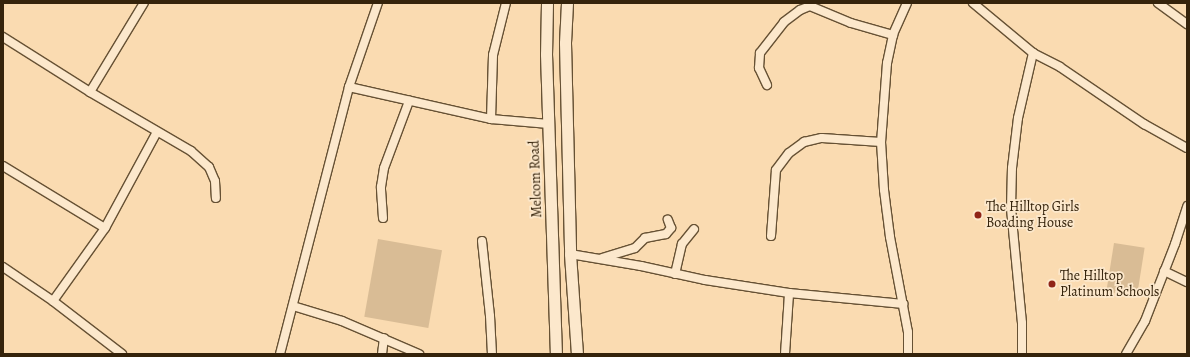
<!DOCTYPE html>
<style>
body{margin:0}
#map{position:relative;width:1190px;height:357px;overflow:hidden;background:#fadbb1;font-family:Alegreya,serif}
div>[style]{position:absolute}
.green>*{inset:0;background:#d9bc95;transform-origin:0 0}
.roads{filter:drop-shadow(1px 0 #665134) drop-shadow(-1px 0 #665134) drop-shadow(0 1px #665134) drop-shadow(0 -1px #665134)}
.street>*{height:8px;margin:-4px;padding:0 4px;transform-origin:4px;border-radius:4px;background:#fce8cc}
.secondary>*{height:11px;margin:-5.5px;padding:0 5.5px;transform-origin:5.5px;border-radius:5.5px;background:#fce8cc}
.dots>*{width:11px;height:11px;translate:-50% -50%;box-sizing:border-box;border:2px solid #fce8cc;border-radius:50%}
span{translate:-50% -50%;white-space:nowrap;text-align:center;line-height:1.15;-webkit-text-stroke:3.5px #fce8cc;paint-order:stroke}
.street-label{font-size:14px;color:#35230b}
.poi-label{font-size:14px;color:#35230b}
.left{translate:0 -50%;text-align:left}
.frame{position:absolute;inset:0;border:4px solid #35230b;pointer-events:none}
</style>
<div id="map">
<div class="green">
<div style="left:378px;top:239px;width:65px;height:79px;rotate:10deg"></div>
<div style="left:1114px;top:243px;width:31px;height:49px;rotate:9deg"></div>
</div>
<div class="roads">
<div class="street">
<div style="left:907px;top:3px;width:35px;rotate:114deg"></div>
<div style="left:893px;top:35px;width:29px;rotate:102deg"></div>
<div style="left:887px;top:63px;width:79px;rotate:94.3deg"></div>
<div style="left:881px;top:142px;width:48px;rotate:86.4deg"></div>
<div style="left:884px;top:190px;width:47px;rotate:82.7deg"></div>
<div style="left:890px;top:237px;width:97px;rotate:79.3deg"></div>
<div style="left:908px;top:332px;width:22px;rotate:90deg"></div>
<div style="left:973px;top:3px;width:78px;rotate:39.8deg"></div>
<div style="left:1033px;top:53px;width:30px;rotate:27deg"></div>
<div style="left:1060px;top:67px;width:102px;rotate:34.2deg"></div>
<div style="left:1144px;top:124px;width:49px;rotate:29.2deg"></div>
<div style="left:1158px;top:3px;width:36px;rotate:36deg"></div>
<div style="left:3px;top:37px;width:103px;rotate:32.3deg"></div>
<div style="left:90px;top:92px;width:117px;rotate:30.3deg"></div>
<div style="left:191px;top:151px;width:24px;rotate:42deg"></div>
<div style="left:209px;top:167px;width:15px;rotate:67deg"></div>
<div style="left:215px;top:181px;width:17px;rotate:87deg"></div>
<div style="left:767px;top:85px;width:19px;rotate:-115deg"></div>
<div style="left:759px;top:68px;width:15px;rotate:-86deg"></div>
<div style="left:760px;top:53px;width:39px;rotate:-52deg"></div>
<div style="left:784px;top:22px;width:20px;rotate:-37deg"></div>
<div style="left:800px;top:10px;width:11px;rotate:-22deg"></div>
<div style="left:810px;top:6px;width:44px;rotate:22.5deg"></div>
<div style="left:851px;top:23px;width:44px;rotate:15.9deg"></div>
<div style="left:349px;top:87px;width:146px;rotate:12.7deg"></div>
<div style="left:491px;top:119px;width:58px;rotate:4.9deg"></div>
<div style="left:90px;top:92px;width:104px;rotate:-58.8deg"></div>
<div style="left:491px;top:119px;width:64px;rotate:-88.2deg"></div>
<div style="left:493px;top:55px;width:54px;rotate:-76deg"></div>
<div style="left:3px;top:166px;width:119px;rotate:31.3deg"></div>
<div style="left:383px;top:218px;width:31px;rotate:-94deg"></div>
<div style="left:381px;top:187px;width:19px;rotate:-81deg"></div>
<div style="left:384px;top:168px;width:72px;rotate:-69.5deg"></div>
<div style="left:771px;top:236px;width:66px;rotate:-85.7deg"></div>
<div style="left:776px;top:170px;width:21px;rotate:-53deg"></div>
<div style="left:789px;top:153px;width:19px;rotate:-36deg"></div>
<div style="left:804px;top:142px;width:18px;rotate:-13deg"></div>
<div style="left:822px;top:138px;width:59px;rotate:3.9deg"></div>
<div style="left:482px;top:241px;width:75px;rotate:83.9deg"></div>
<div style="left:490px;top:316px;width:38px;rotate:87deg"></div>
<div style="left:570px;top:254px;width:72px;rotate:9.6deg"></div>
<div style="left:641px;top:266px;width:66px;rotate:12.3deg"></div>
<div style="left:705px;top:280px;width:85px;rotate:8.8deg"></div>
<div style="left:789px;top:293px;width:115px;rotate:5.5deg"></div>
<div style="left:602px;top:258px;width:34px;rotate:-17deg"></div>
<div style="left:635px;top:248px;width:14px;rotate:-45deg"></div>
<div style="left:645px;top:238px;width:21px;rotate:-11deg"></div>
<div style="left:666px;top:234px;width:8px;rotate:-50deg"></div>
<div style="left:671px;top:228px;width:9px;rotate:-111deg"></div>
<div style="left:3px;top:267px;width:60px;rotate:34.2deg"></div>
<div style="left:53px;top:301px;width:87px;rotate:37.5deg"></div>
<div style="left:1164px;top:271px;width:25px;rotate:26deg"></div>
<div style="left:675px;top:274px;width:31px;rotate:-77deg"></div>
<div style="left:682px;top:244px;width:19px;rotate:-51deg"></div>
<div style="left:53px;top:301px;width:90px;rotate:-54.5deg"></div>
<div style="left:105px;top:228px;width:109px;rotate:-61.6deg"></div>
<div style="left:293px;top:306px;width:51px;rotate:17deg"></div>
<div style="left:342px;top:321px;width:84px;rotate:23.2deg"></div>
<div style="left:280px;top:354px;width:276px;rotate:-75.5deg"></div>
<div style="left:349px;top:87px;width:89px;rotate:-71deg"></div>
<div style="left:382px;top:354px;width:16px;rotate:-83deg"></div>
<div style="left:785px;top:354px;width:61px;rotate:-86.2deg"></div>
<div style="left:1022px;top:354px;width:31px;rotate:-90deg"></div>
<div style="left:1022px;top:323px;width:116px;rotate:-95.5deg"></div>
<div style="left:1011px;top:208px;width:40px;rotate:-88.6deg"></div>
<div style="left:1012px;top:168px;width:50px;rotate:-83.2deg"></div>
<div style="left:1018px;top:118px;width:67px;rotate:-77deg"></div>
<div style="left:1126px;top:354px;width:38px;rotate:-60deg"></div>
<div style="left:1145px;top:321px;width:83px;rotate:-68.7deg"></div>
<div style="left:1175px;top:244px;width:40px;rotate:-72deg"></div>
</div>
<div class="secondary">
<div style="left:547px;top:3px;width:51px;rotate:91.1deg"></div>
<div style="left:546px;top:54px;width:300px;rotate:88.1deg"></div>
<div style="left:567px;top:3px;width:40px;rotate:92.9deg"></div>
<div style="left:565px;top:43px;width:211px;rotate:88.6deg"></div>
<div style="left:570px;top:254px;width:100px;rotate:86deg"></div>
</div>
</div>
<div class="dots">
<div style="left:978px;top:215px;background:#8f2418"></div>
<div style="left:1052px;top:284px;background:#8f2418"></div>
</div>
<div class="street-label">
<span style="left:536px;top:179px;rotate:-92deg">Melcom Road</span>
</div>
<div class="poi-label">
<span class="left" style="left:986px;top:215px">The Hilltop Girls<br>Boading House</span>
<span class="left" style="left:1060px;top:284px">The Hilltop<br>Platinum Schools</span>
</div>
<div class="frame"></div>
</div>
